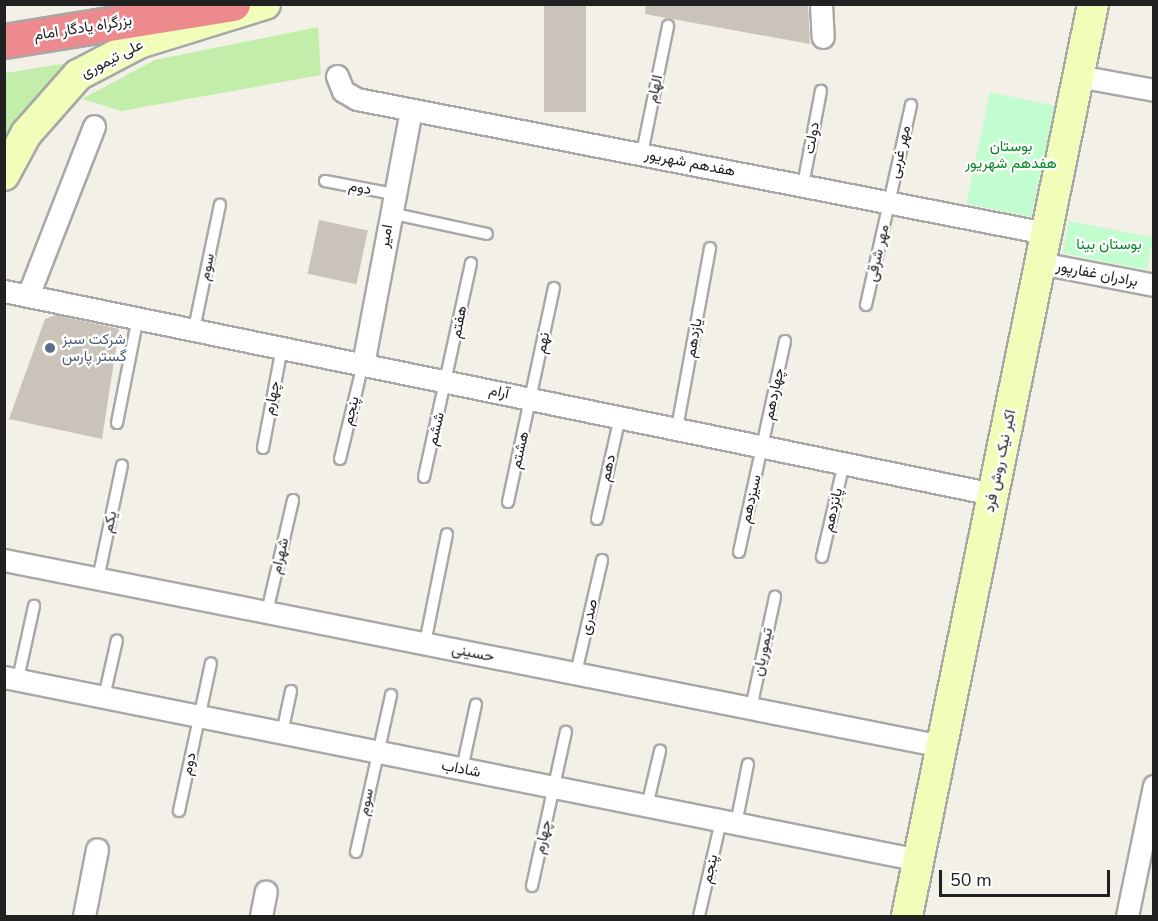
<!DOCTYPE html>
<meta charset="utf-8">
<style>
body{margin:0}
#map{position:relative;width:1158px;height:921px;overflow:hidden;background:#f2f0e7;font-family:"Nunito Sans",Vazirmatn,sans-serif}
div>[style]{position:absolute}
.grass>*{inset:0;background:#c2eeaa}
.park>*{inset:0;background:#c2fdcf;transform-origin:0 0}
.building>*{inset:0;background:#cac3b9;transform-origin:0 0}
.roads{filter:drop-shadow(2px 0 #a8a8a8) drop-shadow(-2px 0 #a8a8a8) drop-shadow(0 2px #a8a8a8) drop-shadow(0 -2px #a8a8a8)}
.lane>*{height:10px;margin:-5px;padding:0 5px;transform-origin:5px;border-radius:5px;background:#fff}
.street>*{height:21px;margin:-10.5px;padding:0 10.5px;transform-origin:10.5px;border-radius:10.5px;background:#fff}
.secondary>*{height:30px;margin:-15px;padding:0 15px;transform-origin:15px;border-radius:15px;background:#f0feb9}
.highway>*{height:33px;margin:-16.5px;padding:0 16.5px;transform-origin:16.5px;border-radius:16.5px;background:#ed8a8e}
.dots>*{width:16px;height:16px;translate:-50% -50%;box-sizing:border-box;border:3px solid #fff;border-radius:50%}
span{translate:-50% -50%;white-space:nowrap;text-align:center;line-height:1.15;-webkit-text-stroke:4.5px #fff;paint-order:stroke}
.street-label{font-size:15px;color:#212121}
.park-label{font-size:15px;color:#048923}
.service-label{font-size:15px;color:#4e5e75}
.left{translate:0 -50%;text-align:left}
.frame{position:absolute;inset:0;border:6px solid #212121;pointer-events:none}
.scale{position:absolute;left:939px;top:870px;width:171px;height:27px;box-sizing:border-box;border:3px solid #212121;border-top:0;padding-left:8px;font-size:18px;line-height:21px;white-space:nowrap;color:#212121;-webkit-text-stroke:4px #fff;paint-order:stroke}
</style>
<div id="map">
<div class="grass">
<div style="clip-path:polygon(318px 27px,321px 75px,121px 111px,82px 99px,155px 60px)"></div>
<div style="clip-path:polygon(81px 61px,57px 75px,5px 141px,5px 73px)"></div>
</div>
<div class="park">
<div style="left:990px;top:92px;width:66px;height:114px;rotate:12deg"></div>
<div style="left:1069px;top:221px;width:86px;height:33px;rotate:11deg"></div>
</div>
<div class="building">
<div style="left:544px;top:4px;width:42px;height:108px"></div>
<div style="clip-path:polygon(646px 4px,808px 4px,810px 44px,645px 14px)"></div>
<div style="left:319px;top:220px;width:50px;height:55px;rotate:12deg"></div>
<div style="clip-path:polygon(56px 315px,119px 329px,102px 439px,9px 419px,45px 319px)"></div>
</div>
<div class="roads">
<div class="lane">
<div style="left:642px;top:153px;width:130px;rotate:-78.4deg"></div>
<div style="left:325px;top:181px;width:70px;rotate:10.7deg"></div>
<div style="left:803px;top:185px;width:96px;rotate:-79.2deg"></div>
<div style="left:390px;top:213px;width:99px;rotate:12.2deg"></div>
<div style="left:866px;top:305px;width:205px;rotate:-77.3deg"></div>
<div style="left:194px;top:329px;width:127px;rotate:-78.2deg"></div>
<div style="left:117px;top:423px;width:108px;rotate:-78.8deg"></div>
<div style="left:677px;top:428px;width:183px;rotate:-79.6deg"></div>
<div style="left:263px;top:448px;width:103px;rotate:-79.3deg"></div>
<div style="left:340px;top:459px;width:98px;rotate:-76.4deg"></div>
<div style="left:424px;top:477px;width:219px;rotate:-77.6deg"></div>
<div style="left:508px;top:502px;width:219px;rotate:-77.9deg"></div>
<div style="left:597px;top:519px;width:105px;rotate:-77.3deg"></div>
<div style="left:739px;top:552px;width:216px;rotate:-77.7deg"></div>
<div style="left:822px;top:557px;width:97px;rotate:-76.8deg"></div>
<div style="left:98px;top:579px;width:116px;rotate:-78.1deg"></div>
<div style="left:267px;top:612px;width:115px;rotate:-76.9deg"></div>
<div style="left:425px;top:643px;width:111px;rotate:-78.6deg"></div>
<div style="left:576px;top:673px;width:116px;rotate:-77deg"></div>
<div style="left:18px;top:679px;width:75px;rotate:-77.6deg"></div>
<div style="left:104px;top:697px;width:58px;rotate:-77.2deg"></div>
<div style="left:751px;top:708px;width:114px;rotate:-77.8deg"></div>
<div style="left:282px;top:733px;width:43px;rotate:-77.9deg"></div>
<div style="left:462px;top:769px;width:66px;rotate:-77.8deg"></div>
<div style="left:647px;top:806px;width:57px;rotate:-76.7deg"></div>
<div style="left:179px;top:811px;width:151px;rotate:-77.8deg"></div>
<div style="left:736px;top:824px;width:61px;rotate:-78.7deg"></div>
<div style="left:356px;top:852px;width:161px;rotate:-77.4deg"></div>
<div style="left:532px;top:886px;width:158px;rotate:-77.6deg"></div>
<div style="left:699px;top:916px;width:98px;rotate:-77deg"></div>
</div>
<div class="street">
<div style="left:821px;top:4px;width:33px;rotate:87deg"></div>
<div style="left:337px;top:76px;width:16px;rotate:68deg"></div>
<div style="left:343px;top:91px;width:16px;rotate:30deg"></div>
<div style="left:357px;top:99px;width:702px;rotate:11.01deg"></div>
<div style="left:1078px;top:76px;width:77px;rotate:10.4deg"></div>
<div style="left:1040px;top:263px;width:116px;rotate:10.9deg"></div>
<div style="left:4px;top:291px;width:1010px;rotate:11.6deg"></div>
<div style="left:29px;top:293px;width:179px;rotate:-68.7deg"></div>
<div style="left:363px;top:364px;width:259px;rotate:-79.3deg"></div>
<div style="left:4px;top:560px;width:956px;rotate:11.22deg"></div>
<div style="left:4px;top:677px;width:933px;rotate:11.31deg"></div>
<div style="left:84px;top:916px;width:68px;rotate:-79deg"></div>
<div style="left:261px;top:916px;width:25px;rotate:-79deg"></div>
<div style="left:1127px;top:916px;width:133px;rotate:-78.3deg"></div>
</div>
<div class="secondary">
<div style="left:4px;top:175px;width:47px;rotate:-61.8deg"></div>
<div style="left:26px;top:134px;width:79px;rotate:-48.6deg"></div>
<div style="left:78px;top:75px;width:69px;rotate:-27.7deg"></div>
<div style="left:139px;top:43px;width:132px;rotate:-17.2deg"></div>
<div style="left:907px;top:916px;width:931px;rotate:-78.47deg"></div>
</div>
<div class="highway">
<div style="left:4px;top:41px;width:232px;rotate:-9.2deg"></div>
</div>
</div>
<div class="dots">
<div style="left:50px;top:348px;background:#5c6f8a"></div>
</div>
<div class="street-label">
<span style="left:83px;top:28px;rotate:-9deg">بزرگراه یادگار امام</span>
<span style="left:112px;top:59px;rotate:-27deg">علی تیموری</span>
<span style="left:655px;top:89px;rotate:-78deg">الهام</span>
<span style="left:812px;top:138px;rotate:-80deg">دولت</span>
<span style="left:900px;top:152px;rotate:-77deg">مهر غربی</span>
<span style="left:690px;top:163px;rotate:11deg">هفدهم شهریور</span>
<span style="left:360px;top:188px;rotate:11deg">دوم</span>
<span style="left:386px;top:236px;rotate:-80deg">امیر</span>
<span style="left:878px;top:253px;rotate:-77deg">مهر شرقی</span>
<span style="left:207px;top:267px;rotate:-78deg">سوم</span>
<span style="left:1097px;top:274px;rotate:11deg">برادران غفارپور</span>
<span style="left:459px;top:322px;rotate:-79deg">هفتم</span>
<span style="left:694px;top:338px;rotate:-80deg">یازدهم</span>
<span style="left:543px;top:343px;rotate:-79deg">نهم</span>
<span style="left:499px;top:392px;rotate:12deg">آرام</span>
<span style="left:774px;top:394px;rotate:-78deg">چهاردهم</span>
<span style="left:272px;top:398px;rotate:-79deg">چهارم</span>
<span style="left:351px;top:411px;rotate:-76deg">پنجم</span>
<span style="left:436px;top:429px;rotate:-77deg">ششم</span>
<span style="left:520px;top:450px;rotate:-77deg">هشتم</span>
<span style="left:1000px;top:461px;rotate:-78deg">اکبر نیک روش فرد</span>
<span style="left:608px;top:468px;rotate:-77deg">دهم</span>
<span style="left:751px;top:499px;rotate:-77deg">سیزدهم</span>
<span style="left:833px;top:510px;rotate:-77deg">پانزدهم</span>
<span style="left:110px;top:522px;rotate:-78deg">یکم</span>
<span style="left:280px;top:556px;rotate:-77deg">شهرام</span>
<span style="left:589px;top:617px;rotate:-77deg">صدری</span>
<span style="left:763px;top:652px;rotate:-78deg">تیموریان</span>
<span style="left:473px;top:653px;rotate:11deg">حسینی</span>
<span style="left:189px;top:764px;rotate:-78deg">دوم</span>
<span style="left:461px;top:769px;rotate:11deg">شاداب</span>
<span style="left:366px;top:802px;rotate:-78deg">سوم</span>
<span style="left:543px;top:837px;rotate:-77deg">چهارم</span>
<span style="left:710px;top:869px;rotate:-77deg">پنجم</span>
</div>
<div class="park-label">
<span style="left:1011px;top:155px">بوستان<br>هفدهم شهریور</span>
<span style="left:1109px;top:245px">بوستان بینا</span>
</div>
<div class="service-label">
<span class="left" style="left:62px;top:348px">شرکت سبز<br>گستر پارس</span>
</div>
<div class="frame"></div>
<div class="scale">50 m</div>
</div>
